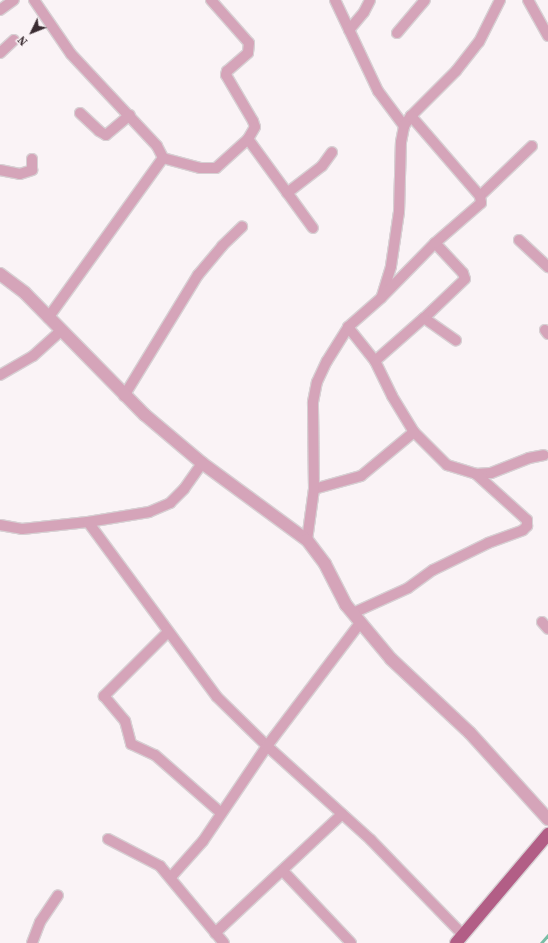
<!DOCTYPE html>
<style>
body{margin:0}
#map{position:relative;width:548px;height:943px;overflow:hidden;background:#faf3f6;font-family:"Source Serif 4",serif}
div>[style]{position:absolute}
.stream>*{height:3px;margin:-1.5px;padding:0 1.5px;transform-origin:1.5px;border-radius:1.5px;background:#78bea5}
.roads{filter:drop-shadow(1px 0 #d7cfd3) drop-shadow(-1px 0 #d7cfd3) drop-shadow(0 1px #d7cfd3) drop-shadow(0 -1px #d7cfd3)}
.minor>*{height:10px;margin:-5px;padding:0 5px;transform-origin:5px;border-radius:5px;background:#d5a4b9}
.tertiary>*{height:12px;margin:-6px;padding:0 6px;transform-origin:6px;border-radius:6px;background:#d5a4b9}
.primary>*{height:12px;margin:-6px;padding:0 6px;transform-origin:6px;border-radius:6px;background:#b25e86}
span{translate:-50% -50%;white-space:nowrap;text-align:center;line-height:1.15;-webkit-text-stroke:4px #faf3f6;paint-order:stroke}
.north{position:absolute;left:12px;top:12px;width:40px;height:40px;-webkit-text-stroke:3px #faf3f6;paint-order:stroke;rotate:227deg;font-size:11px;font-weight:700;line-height:16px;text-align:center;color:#392b31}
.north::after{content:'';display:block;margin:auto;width:14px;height:18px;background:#392b31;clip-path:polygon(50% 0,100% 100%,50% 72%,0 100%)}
</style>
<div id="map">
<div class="stream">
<div style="left:541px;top:943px;width:11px;rotate:-49deg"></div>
</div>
<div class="roads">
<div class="minor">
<div style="left:34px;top:0;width:65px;rotate:55.6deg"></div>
<div style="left:71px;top:54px;width:126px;rotate:46.9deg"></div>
<div style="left:157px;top:146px;width:13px;rotate:63deg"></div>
<div style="left:211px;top:0;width:57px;rotate:48.5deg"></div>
<div style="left:249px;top:43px;width:10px;rotate:96deg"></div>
<div style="left:248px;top:53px;width:28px;rotate:139deg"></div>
<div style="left:227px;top:71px;width:4px;rotate:104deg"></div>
<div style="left:226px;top:75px;width:53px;rotate:59.6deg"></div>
<div style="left:253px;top:121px;width:6px;rotate:72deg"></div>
<div style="left:255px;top:127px;width:14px;rotate:120deg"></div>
<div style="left:248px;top:139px;width:110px;rotate:53.9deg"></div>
<div style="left:335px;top:0;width:101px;rotate:64.7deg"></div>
<div style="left:378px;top:91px;width:44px;rotate:53.4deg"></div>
<div style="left:528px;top:0;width:41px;rotate:60.9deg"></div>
<div style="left:0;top:10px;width:17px;rotate:-36deg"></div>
<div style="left:349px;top:30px;width:23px;rotate:-50deg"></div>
<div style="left:364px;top:12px;width:13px;rotate:-63deg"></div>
<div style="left:397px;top:33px;width:43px;rotate:-49.7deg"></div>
<div style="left:0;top:53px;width:19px;rotate:-43deg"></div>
<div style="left:80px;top:113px;width:26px;rotate:43deg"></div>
<div style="left:99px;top:131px;width:8px;rotate:30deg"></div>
<div style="left:106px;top:135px;width:31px;rotate:-40deg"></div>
<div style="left:163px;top:158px;width:38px;rotate:15deg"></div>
<div style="left:200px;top:168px;width:16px"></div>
<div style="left:216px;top:168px;width:43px;rotate:-42.2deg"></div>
<div style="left:0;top:170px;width:20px;rotate:11deg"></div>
<div style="left:20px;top:174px;width:13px;rotate:-18deg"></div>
<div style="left:32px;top:170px;width:11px;rotate:-90deg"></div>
<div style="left:287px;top:193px;width:44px;rotate:-37.6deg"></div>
<div style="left:322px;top:166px;width:17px;rotate:-54deg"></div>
<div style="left:480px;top:196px;width:72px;rotate:-43.9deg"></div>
<div style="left:519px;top:240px;width:40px;rotate:43deg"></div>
<div style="left:435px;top:243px;width:41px;rotate:47deg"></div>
<div style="left:463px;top:273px;width:6px;rotate:72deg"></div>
<div style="left:465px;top:279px;width:57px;rotate:136.4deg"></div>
<div style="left:424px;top:318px;width:39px;rotate:35deg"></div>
<div style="left:382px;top:296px;width:31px;rotate:-73deg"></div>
<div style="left:391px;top:266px;width:55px;rotate:-81.6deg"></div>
<div style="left:399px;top:212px;width:70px;rotate:-88.4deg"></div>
<div style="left:401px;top:142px;width:16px;rotate:-79deg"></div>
<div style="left:404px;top:126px;width:12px;rotate:-55deg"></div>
<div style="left:411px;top:116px;width:64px;rotate:-45deg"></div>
<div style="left:456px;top:71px;width:37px;rotate:-52deg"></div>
<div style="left:479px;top:42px;width:47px;rotate:-63.4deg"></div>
<div style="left:48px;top:318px;width:197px;rotate:-54.3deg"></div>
<div style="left:348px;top:327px;width:43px;rotate:51.5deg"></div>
<div style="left:375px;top:361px;width:39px;rotate:64deg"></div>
<div style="left:392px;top:396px;width:42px;rotate:58.6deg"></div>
<div style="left:414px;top:432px;width:47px;rotate:45deg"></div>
<div style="left:447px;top:465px;width:30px;rotate:17deg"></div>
<div style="left:476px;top:474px;width:15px;rotate:-4deg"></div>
<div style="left:491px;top:473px;width:41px;rotate:-21.5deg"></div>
<div style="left:529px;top:458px;width:15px;rotate:-11deg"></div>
<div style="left:545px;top:330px;width:5px;rotate:53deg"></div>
<div style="left:375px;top:361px;width:65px;rotate:-41.3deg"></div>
<div style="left:0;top:375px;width:38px;rotate:-30deg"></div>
<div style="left:33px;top:356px;width:38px;rotate:-42deg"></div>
<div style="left:124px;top:396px;width:142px;rotate:-58.6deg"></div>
<div style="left:198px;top:275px;width:38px;rotate:-50deg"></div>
<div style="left:222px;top:246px;width:28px;rotate:-44deg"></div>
<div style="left:314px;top:489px;width:49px;rotate:-15.5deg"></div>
<div style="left:361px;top:476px;width:69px;rotate:-39.7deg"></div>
<div style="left:88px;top:522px;width:217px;rotate:53.6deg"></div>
<div style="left:217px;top:697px;width:70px;rotate:44.4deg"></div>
<div style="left:267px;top:746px;width:140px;rotate:42.1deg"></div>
<div style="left:371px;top:840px;width:132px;rotate:45.9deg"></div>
<div style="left:0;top:525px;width:22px;rotate:10deg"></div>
<div style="left:22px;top:529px;width:66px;rotate:-6.1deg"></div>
<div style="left:88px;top:522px;width:62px;rotate:-9.3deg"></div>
<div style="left:149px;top:512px;width:23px;rotate:-23deg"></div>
<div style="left:170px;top:503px;width:20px;rotate:-45deg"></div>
<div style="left:184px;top:489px;width:32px;rotate:-55deg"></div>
<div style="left:307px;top:540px;width:51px;rotate:-82.2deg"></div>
<div style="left:314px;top:489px;width:87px;rotate:-90.7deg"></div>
<div style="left:313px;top:402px;width:20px;rotate:-79deg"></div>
<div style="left:317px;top:382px;width:23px;rotate:-65deg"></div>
<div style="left:327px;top:361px;width:40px;rotate:-58deg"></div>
<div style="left:348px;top:327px;width:44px;rotate:-41.3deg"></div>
<div style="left:381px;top:298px;width:77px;rotate:-45.5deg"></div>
<div style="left:435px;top:243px;width:61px;rotate:-41deg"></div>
<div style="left:481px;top:203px;width:7px;rotate:-98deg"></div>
<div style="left:480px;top:196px;width:106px;rotate:-130.8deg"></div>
<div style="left:353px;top:613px;width:60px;rotate:-24.4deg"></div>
<div style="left:408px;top:588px;width:31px;rotate:-36deg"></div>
<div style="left:433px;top:570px;width:61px;rotate:-26.1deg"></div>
<div style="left:488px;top:543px;width:37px;rotate:-20deg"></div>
<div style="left:523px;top:530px;width:6px;rotate:-45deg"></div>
<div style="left:527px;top:526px;width:6px;rotate:-90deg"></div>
<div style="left:527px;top:520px;width:69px;rotate:-138deg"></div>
<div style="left:542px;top:622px;width:9px;rotate:49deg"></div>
<div style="left:168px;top:632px;width:91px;rotate:135deg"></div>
<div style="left:104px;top:696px;width:33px;rotate:50deg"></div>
<div style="left:125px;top:721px;width:24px;rotate:75deg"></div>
<div style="left:131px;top:744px;width:26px;rotate:25deg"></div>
<div style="left:155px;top:755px;width:88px;rotate:41.3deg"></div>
<div style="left:108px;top:839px;width:59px;rotate:27.4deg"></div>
<div style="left:160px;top:866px;width:100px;rotate:50.3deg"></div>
<div style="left:283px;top:871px;width:99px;rotate:46.6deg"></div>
<div style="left:171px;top:877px;width:48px;rotate:-48.4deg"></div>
<div style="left:203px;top:841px;width:115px;rotate:-56deg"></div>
<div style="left:267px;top:746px;width:154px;rotate:-52.9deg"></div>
<div style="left:215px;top:933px;width:174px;rotate:-43.1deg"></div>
<div style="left:32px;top:943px;width:22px;rotate:-69deg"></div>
<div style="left:40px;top:922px;width:32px;rotate:-56deg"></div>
</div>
<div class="tertiary">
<div style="left:0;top:274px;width:31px;rotate:37deg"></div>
<div style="left:25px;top:293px;width:171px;rotate:45.5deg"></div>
<div style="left:145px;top:415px;width:75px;rotate:40.1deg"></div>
<div style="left:202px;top:463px;width:130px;rotate:36.3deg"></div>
<div style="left:307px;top:540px;width:30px;rotate:53deg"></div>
<div style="left:325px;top:564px;width:46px;rotate:62.9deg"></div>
<div style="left:346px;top:605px;width:70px;rotate:50.2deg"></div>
<div style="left:391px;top:659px;width:108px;rotate:43.1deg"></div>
<div style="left:470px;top:733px;width:116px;rotate:47.8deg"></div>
</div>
<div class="primary">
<div style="left:456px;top:943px;width:143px;rotate:-49.8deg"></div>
</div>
</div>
<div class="north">N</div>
</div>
